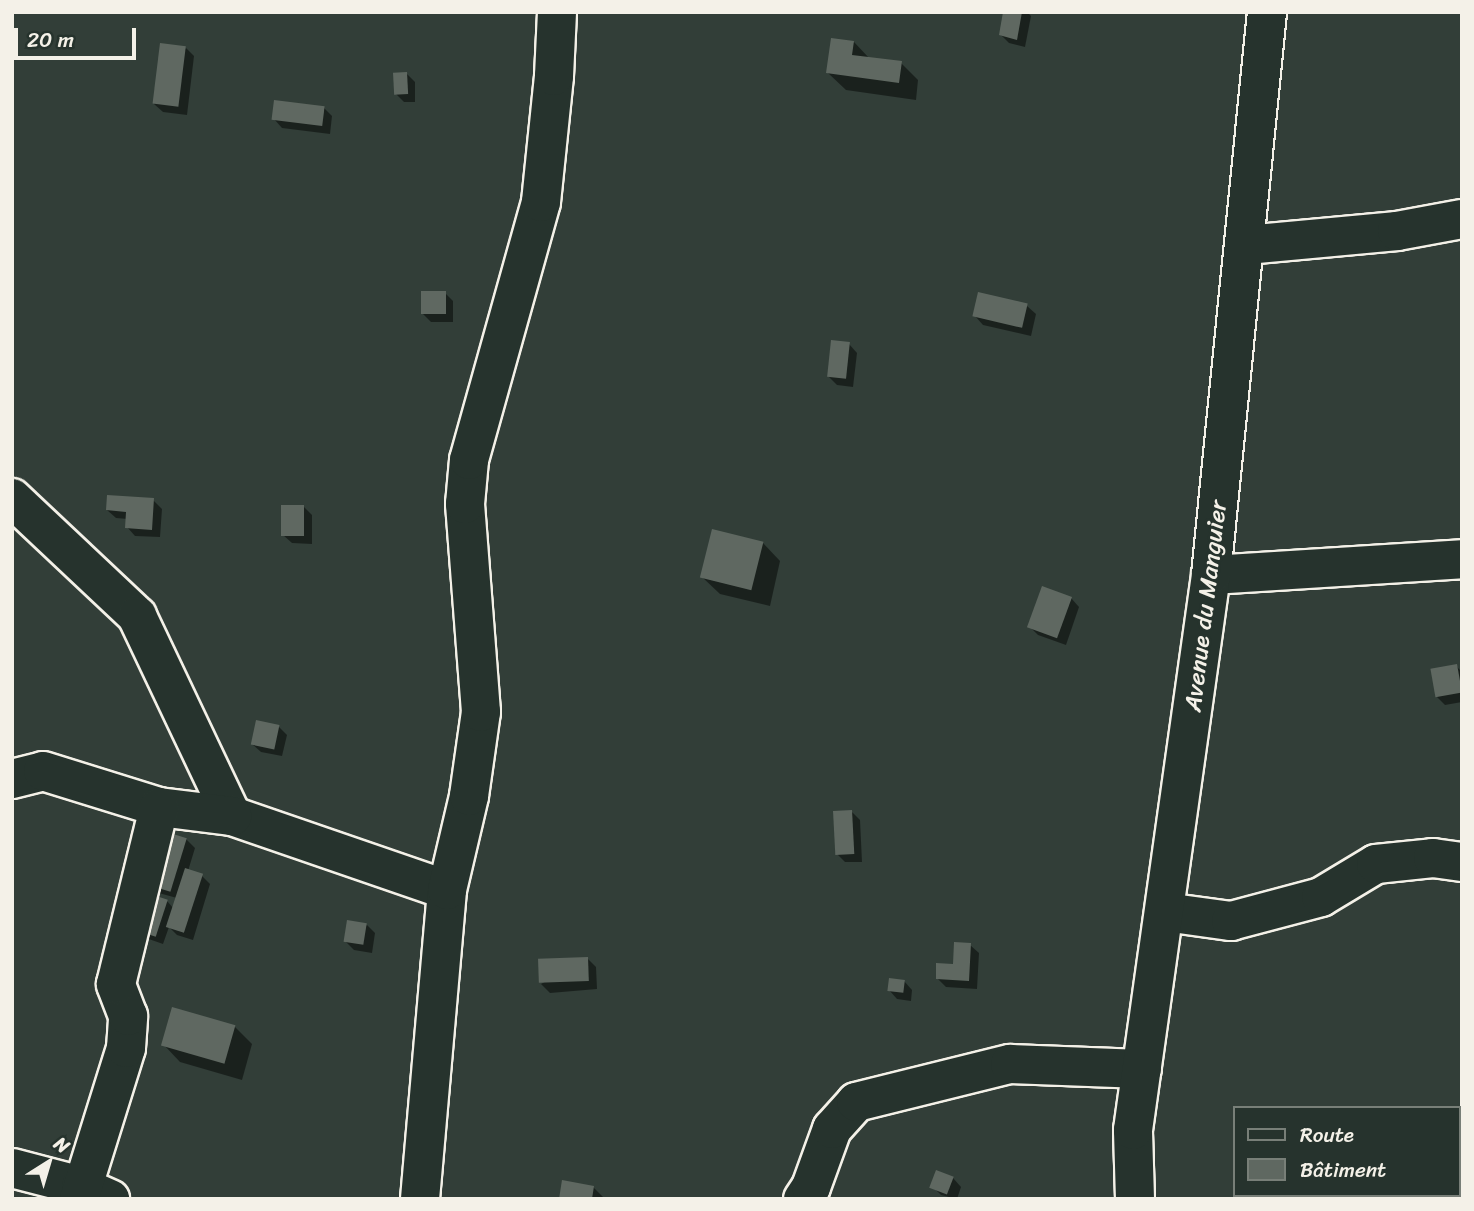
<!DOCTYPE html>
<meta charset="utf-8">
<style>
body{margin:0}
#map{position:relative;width:1474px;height:1211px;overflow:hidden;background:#323e38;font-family:Sriracha,sans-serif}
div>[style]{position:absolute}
.shadow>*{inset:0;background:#0007;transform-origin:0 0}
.building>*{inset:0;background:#5f6861;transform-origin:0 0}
.roads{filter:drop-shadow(2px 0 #f4f1e8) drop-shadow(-2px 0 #f4f1e8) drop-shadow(0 2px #f4f1e8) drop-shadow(0 -2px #f4f1e8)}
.minor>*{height:38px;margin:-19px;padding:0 19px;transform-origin:19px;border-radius:19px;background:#26332d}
span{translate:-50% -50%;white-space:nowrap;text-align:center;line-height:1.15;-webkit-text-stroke:5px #26332d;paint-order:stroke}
.street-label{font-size:24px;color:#f4f1e8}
.frame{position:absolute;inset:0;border:14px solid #f4f1e8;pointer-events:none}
.legend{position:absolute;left:1233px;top:1106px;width:228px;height:91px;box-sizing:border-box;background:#26332d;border:2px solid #787f78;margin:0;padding:9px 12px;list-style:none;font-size:21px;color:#f4f1e8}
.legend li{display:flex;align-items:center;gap:14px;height:35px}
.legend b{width:35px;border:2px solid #787f78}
.north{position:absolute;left:14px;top:1127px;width:70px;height:70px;-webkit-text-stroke:5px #26332d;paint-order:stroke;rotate:37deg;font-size:19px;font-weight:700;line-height:28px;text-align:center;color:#f4f1e8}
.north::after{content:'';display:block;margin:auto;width:24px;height:32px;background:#f4f1e8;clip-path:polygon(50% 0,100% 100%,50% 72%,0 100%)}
.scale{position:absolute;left:14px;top:28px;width:122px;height:32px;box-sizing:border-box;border:4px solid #f4f1e8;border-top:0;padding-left:9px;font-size:21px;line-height:24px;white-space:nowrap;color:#f4f1e8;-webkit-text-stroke:5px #26332d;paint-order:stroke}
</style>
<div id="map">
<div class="shadow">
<div style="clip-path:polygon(1005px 12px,1027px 12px,1031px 16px,1025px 47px,1009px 43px,1001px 35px)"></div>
<div style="clip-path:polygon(854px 42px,870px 59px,901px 63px,918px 80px,916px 100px,846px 90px,828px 73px)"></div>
<div style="clip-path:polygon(186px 48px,194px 56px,187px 115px,163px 112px,154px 104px)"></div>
<div style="clip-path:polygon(407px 74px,415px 82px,415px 102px,404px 102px,396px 94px)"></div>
<div style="clip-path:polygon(324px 108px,332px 116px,330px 134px,282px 128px,274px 119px)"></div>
<div style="clip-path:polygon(445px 293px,453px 301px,453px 322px,431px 322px,422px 313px)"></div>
<div style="clip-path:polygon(1027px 306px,1036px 314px,1031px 336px,983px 325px,975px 316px)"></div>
<div style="clip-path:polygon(849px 344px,857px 353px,853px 387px,837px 385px,828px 376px)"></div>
<div style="clip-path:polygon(153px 500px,162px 509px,160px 537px,135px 536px,127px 527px,128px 519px,116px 518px,107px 510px)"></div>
<div style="clip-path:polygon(304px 507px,312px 515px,312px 544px,292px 543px,283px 535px)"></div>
<div style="clip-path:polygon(763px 543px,780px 561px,770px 606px,720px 594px,702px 577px)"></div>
<div style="clip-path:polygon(1071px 598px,1079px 607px,1066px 645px,1038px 635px,1030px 627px)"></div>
<div style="clip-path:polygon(1456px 666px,1462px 672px,1462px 702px,1445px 705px,1437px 697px)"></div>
<div style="clip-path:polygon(278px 726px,287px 735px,282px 756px,261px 752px,252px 744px)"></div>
<div style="clip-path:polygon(852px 812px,860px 820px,862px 862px,845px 862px,837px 854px)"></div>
<div style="clip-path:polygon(186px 839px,195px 848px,188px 871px,202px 876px,210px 884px,193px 940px,177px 935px,169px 927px,163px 944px,143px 937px,167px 901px,174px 909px,177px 898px,155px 892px)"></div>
<div style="clip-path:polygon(367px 925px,375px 933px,372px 953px,354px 950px,345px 941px)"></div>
<div style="clip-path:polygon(970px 945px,979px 953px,977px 989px,946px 987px,937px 978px,955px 966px)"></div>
<div style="clip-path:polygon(587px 958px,596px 967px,597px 989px,550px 993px,541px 984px)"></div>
<div style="clip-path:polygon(904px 981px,912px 990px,911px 1001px,897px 999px,889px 990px)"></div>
<div style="clip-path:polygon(235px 1027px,252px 1044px,242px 1080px,180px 1062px,163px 1044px)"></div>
<div style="clip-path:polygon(953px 1178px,961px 1187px,957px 1199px,941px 1195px,933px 1187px)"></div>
<div style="clip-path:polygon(593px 1187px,605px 1199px,561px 1199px)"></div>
<div style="left:1362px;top:1195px;width:36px;height:4px"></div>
</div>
<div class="building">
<div style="clip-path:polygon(1003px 12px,1022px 12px,1017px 40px,999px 35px)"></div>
<div style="clip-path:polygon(831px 38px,854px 41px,852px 55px,902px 61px,899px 83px,826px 73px)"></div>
<div style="left:160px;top:43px;width:26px;height:61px;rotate:7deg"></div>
<div style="left:407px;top:72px;width:22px;height:14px;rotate:87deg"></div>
<div style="left:274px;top:100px;width:51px;height:20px;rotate:7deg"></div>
<div style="left:421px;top:291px;width:25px;height:23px"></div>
<div style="left:978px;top:292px;width:51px;height:25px;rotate:13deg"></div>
<div style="left:831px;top:340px;width:19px;height:37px;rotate:6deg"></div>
<div style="clip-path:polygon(107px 495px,154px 498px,152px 530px,125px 528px,126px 512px,106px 510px)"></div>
<div style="left:281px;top:505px;width:23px;height:31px"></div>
<div style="left:712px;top:529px;width:53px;height:50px;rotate:14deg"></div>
<div style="left:1042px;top:586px;width:32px;height:44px;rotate:20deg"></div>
<div style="left:1457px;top:664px;width:29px;height:27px;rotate:80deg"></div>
<div style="left:256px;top:720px;width:24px;height:25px;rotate:12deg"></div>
<div style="left:852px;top:810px;width:44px;height:19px;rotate:87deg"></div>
<div style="left:160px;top:830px;width:28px;height:56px;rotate:17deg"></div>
<div style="left:185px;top:868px;width:19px;height:62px;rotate:18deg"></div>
<div style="left:144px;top:892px;width:25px;height:39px;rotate:18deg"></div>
<div style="left:347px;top:920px;width:20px;height:22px;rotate:9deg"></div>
<div style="clip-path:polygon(954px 942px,971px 943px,969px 981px,936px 979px,936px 963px,953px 964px)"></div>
<div style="left:588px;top:957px;width:24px;height:50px;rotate:88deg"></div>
<div style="left:889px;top:978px;width:16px;height:13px;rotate:7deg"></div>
<div style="left:172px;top:1007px;width:66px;height:40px;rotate:16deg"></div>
<div style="left:936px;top:1170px;width:19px;height:19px;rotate:21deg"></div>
<div style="clip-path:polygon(562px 1180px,594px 1186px,592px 1199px,559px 1199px)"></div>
<div style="left:1360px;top:1195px;width:30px;height:4px"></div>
</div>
<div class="roads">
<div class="minor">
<div style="left:1246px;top:245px;width:152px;rotate:-5.3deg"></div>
<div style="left:1397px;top:231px;width:66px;rotate:-10.5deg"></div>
<div style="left:12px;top:498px;width:172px;rotate:43.3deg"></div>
<div style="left:137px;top:616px;width:221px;rotate:64.6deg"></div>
<div style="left:232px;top:816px;width:227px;rotate:19deg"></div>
<div style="left:1211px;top:575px;width:252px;rotate:-3.6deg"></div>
<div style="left:12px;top:779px;width:32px;rotate:-14deg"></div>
<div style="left:43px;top:771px;width:121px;rotate:17.2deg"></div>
<div style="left:159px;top:807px;width:74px;rotate:7deg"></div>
<div style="left:1165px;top:912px;width:67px;rotate:7.8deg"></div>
<div style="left:1231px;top:921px;width:93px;rotate:-14.9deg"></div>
<div style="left:1321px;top:897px;width:64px;rotate:-31deg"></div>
<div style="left:1376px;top:864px;width:57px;rotate:-6deg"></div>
<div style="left:1433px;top:858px;width:29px;rotate:8deg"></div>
<div style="left:12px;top:1168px;width:71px;rotate:14.6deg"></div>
<div style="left:81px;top:1186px;width:32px;rotate:24deg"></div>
<div style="left:79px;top:1199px;width:158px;rotate:-72.7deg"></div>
<div style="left:126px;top:1048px;width:32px;rotate:-86deg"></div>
<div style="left:128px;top:1016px;width:34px;rotate:-111deg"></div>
<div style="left:116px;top:984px;width:182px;rotate:-76.3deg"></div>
<div style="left:420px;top:1199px;width:310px;rotate:-85deg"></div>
<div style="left:447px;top:890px;width:97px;rotate:-76.8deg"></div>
<div style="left:469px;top:796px;width:85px;rotate:-81.9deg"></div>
<div style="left:481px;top:712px;width:209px;rotate:-94.4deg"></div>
<div style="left:465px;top:504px;width:44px;rotate:-84.8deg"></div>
<div style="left:469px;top:460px;width:268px;rotate:-74.4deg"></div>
<div style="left:541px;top:202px;width:127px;rotate:-84.1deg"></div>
<div style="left:554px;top:76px;width:64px;rotate:-87.3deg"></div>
<div style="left:803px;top:1199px;width:14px;rotate:-56deg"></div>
<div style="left:811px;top:1187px;width:62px;rotate:-70.1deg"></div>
<div style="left:832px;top:1129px;width:36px;rotate:-48deg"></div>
<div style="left:856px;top:1102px;width:159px;rotate:-13.9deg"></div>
<div style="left:1010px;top:1064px;width:132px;rotate:2.2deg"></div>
<div style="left:1135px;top:1199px;width:69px;rotate:-91.7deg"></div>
<div style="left:1133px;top:1130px;width:560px;rotate:-82deg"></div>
<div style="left:1211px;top:575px;width:566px;rotate:-84.32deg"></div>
</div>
</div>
<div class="street-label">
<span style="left:1206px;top:606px;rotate:-83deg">Avenue du Manguier</span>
</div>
<div class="frame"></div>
<ul class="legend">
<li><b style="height:9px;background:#26332d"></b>Route</li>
<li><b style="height:19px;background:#5f6861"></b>Bâtiment</li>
</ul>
<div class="north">N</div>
<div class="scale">20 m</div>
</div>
